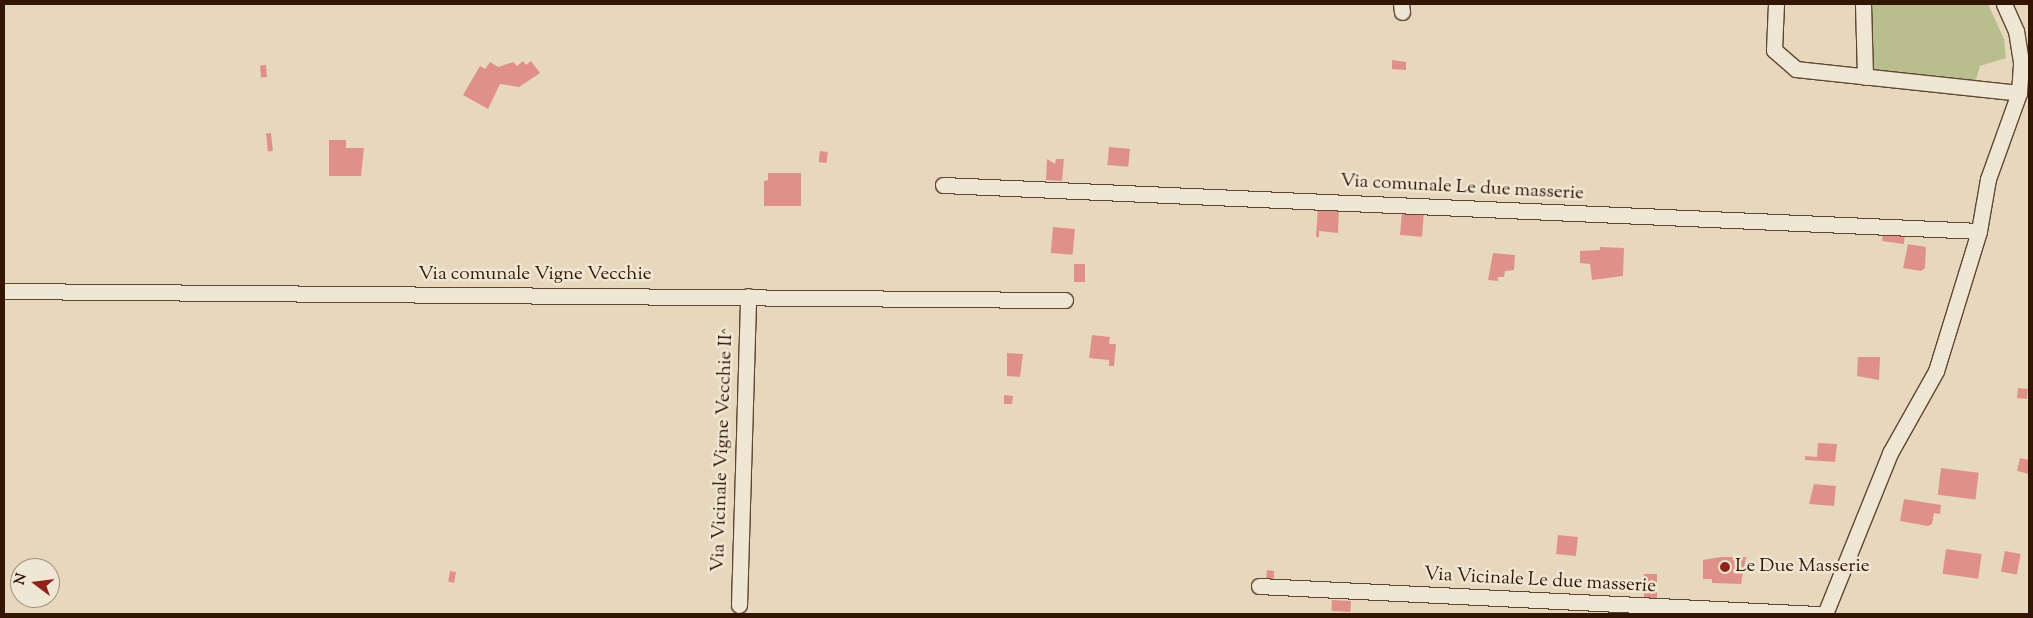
<!DOCTYPE html>
<style>
body{margin:0}
#map{position:relative;width:2033px;height:618px;overflow:hidden;background:#e7d8bd;font-family:"Sorts Mill Goudy",serif}
div>[style]{position:absolute}
.green>*{inset:0;background:#b9be8e}
.building>*{inset:0;background:#e09187;transform-origin:0 0}
.roads{filter:drop-shadow(1px 0 #5f4631) drop-shadow(-1px 0 #5f4631) drop-shadow(0 1px #5f4631) drop-shadow(0 -1px #5f4631)}
.street>*{height:15px;margin:-7.5px;padding:0 7.5px;transform-origin:7.5px;border-radius:7.5px;background:#efe6d4}
.dots>*{width:14px;height:14px;translate:-50% -50%;box-sizing:border-box;border:2px solid #efe6d4;border-radius:50%}
span{translate:-50% -50%;white-space:nowrap;text-align:center;line-height:1.15;-webkit-text-stroke:5px #efe6d4;paint-order:stroke}
.street-label{font-size:19px;color:#321502}
.poi-label{font-size:19px;color:#321502}
.left{translate:0 -50%;text-align:left}
.frame{position:absolute;inset:0;border:5px solid #321502;pointer-events:none}
.north{position:absolute;left:10px;top:558px;width:50px;height:50px;box-sizing:border-box;background:#efe6d4;border:1px solid #a39280;border-radius:50%;rotate:285deg;font-size:14px;font-weight:700;line-height:20px;text-align:center;color:#321502}
.north::after{content:'';display:block;margin:auto;width:18px;height:22px;background:#8f2418;clip-path:polygon(50% 0,100% 100%,50% 72%,0 100%)}
</style>
<div id="map">
<div class="green">
<div style="clip-path:polygon(1871px 4px,1988px 4px,2004px 39px,2006px 58px,1980px 66px,1974px 86px,1873px 70px)"></div>
</div>
<div class="building">
<div style="clip-path:polygon(1392px 60px,1406px 62px,1406px 70px,1392px 69px)"></div>
<div style="clip-path:polygon(523px 61px,526px 65px,531px 61px,540px 73px,519px 87px,500px 84px,488px 109px,463px 95px,480px 66px,485px 69px,490px 62px,498px 67px,513px 62px,517px 66px)"></div>
<div style="left:266px;top:65px;width:12px;height:6px;rotate:85deg"></div>
<div style="left:271px;top:133px;width:18px;height:5px;rotate:84deg"></div>
<div style="clip-path:polygon(329px 140px,346px 140px,346px 148px,364px 148px,361px 176px,329px 176px)"></div>
<div style="left:1109px;top:147px;width:21px;height:18px;rotate:5deg"></div>
<div style="left:820px;top:151px;width:8px;height:11px;rotate:7deg"></div>
<div style="clip-path:polygon(1047px 159px,1055px 164px,1056px 159px,1064px 159px,1062px 181px,1046px 180px)"></div>
<div style="clip-path:polygon(768px 173px,801px 173px,801px 206px,764px 206px,764px 181px,768px 180px)"></div>
<div style="clip-path:polygon(1318px 205px,1339px 206px,1338px 233px,1319px 231px,1319px 237px,1316px 237px)"></div>
<div style="left:1402px;top:212px;width:22px;height:23px;rotate:5deg"></div>
<div style="left:1053px;top:227px;width:22px;height:26px;rotate:5deg"></div>
<div style="clip-path:polygon(1891px 232px,1905px 233px,1904px 244px,1882px 241px,1883px 234px)"></div>
<div style="clip-path:polygon(1908px 244px,1926px 247px,1925px 268px,1921px 271px,1903px 268px)"></div>
<div style="clip-path:polygon(1600px 247px,1624px 248px,1623px 276px,1592px 280px,1590px 264px,1580px 263px,1580px 251px,1600px 250px)"></div>
<div style="clip-path:polygon(1493px 253px,1515px 255px,1514px 270px,1505px 271px,1504px 277px,1498px 277px,1498px 281px,1488px 280px)"></div>
<div style="left:1074px;top:264px;width:11px;height:18px"></div>
<div style="clip-path:polygon(1092px 335px,1110px 337px,1109px 344px,1116px 344px,1114px 366px,1109px 366px,1109px 360px,1089px 358px)"></div>
<div style="clip-path:polygon(1007px 353px,1023px 354px,1020px 377px,1007px 376px)"></div>
<div style="clip-path:polygon(1858px 357px,1880px 357px,1879px 380px,1857px 376px)"></div>
<div style="left:2018px;top:388px;width:10px;height:10px;rotate:6deg"></div>
<div style="clip-path:polygon(1004px 395px,1013px 396px,1012px 404px,1004px 404px)"></div>
<div style="clip-path:polygon(1818px 443px,1837px 444px,1835px 462px,1805px 460px,1805px 456px,1817px 457px)"></div>
<div style="clip-path:polygon(2020px 458px,2029px 460px,2029px 474px,2017px 471px)"></div>
<div style="left:1941px;top:468px;width:38px;height:27px;rotate:7deg"></div>
<div style="clip-path:polygon(1814px 484px,1836px 486px,1834px 506px,1809px 504px)"></div>
<div style="clip-path:polygon(1904px 499px,1941px 505px,1940px 514px,1934px 513px,1932px 524px,1928px 526px,1900px 521px)"></div>
<div style="left:1558px;top:535px;width:20px;height:19px;rotate:6deg"></div>
<div style="left:1946px;top:549px;width:36px;height:25px;rotate:8deg"></div>
<div style="left:2005px;top:551px;width:16px;height:21px;rotate:11deg"></div>
<div style="clip-path:polygon(1721px 557px,1746px 557px,1741px 584px,1712px 583px,1712px 579px,1703px 579px,1703px 560px)"></div>
<div style="clip-path:polygon(1267px 570px,1274px 571px,1274px 579px,1266px 579px)"></div>
<div style="left:450px;top:571px;width:6px;height:11px;rotate:9deg"></div>
<div style="left:1644px;top:574px;width:13px;height:24px"></div>
<div style="left:1332px;top:600px;width:19px;height:11px;rotate:3deg"></div>
</div>
<div class="roads">
<div class="street">
<div style="left:1401px;top:4px;width:8px;rotate:83deg"></div>
<div style="left:1776px;top:4px;width:46px;rotate:92.5deg"></div>
<div style="left:1774px;top:50px;width:29px;rotate:41deg"></div>
<div style="left:1796px;top:69px;width:224px;rotate:6.1deg"></div>
<div style="left:1863px;top:4px;width:73px;rotate:88.4deg"></div>
<div style="left:943px;top:185px;width:1037px;rotate:2.54deg"></div>
<div style="left:4px;top:291px;width:1061px;rotate:0.49deg"></div>
<div style="left:1259px;top:586px;width:560px;rotate:2.87deg"></div>
<div style="left:739px;top:605px;width:309px;rotate:-88.3deg"></div>
<div style="left:1825px;top:614px;width:174px;rotate:-68deg"></div>
<div style="left:1890px;top:453px;width:94px;rotate:-60.7deg"></div>
<div style="left:1936px;top:371px;width:146px;rotate:-72.9deg"></div>
<div style="left:1979px;top:231px;width:53px;rotate:-80.2deg"></div>
<div style="left:1988px;top:179px;width:91px;rotate:-70.2deg"></div>
<div style="left:2019px;top:93px;width:31px;rotate:-86deg"></div>
<div style="left:2021px;top:62px;width:31px;rotate:-99deg"></div>
<div style="left:2016px;top:31px;width:30px;rotate:-114deg"></div>
</div>
</div>
<div class="dots">
<div style="left:1725px;top:567px;background:#8f2418"></div>
</div>
<div class="street-label">
<span style="left:1462px;top:188px;rotate:3deg">Via comunale Le due masserie</span>
<span style="left:535px;top:275px">Via comunale Vigne Vecchie</span>
<span style="left:723px;top:450px;rotate:-88deg">Via Vicinale Vigne Vecchie II^</span>
<span style="left:1540px;top:581px;rotate:3deg">Via Vicinale Le due masserie</span>
</div>
<div class="poi-label">
<span class="left" style="left:1735px;top:567px">Le Due Masserie</span>
</div>
<div class="frame"></div>
<div class="north">N</div>
</div>
